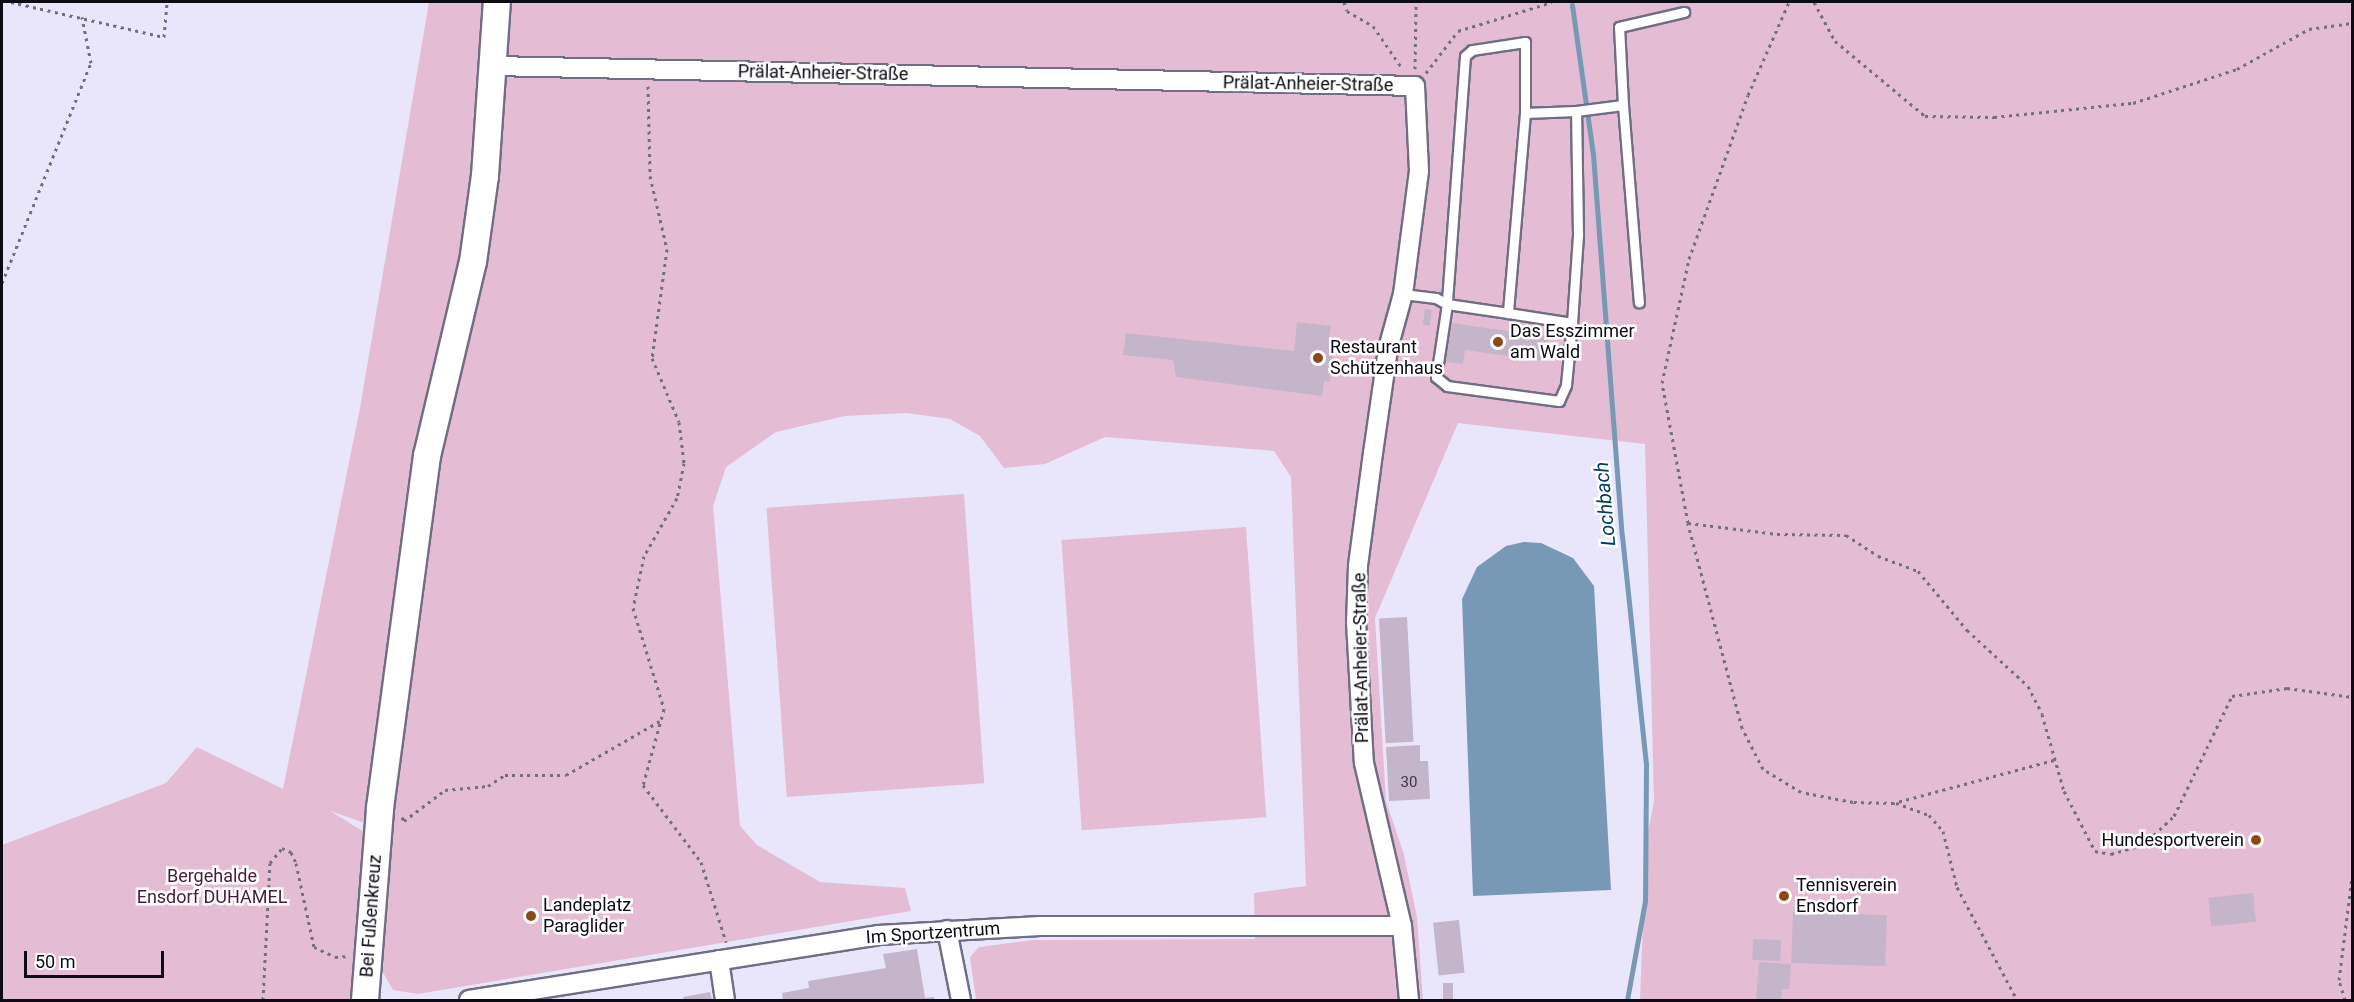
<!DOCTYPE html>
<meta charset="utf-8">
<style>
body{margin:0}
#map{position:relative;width:2354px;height:1002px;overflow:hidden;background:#e9e6fb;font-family:Roboto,sans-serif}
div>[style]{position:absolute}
.green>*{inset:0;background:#e4bdd4;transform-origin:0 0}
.water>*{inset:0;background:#7899b5}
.stream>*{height:5px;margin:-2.5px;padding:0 2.5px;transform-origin:2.5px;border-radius:2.5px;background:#7899b5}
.building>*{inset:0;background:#c5b5cb;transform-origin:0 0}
.path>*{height:3px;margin-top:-1.5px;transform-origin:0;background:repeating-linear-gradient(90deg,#72707e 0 3px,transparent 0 7.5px)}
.roads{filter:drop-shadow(2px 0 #716d84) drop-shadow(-2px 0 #716d84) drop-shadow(0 2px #716d84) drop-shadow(0 -2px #716d84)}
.lane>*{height:9px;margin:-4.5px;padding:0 4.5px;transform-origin:4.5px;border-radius:4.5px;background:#fff}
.street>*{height:18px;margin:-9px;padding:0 9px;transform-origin:9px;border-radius:9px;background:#fff}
.secondary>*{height:26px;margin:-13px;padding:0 13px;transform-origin:13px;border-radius:13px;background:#fff}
.dots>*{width:16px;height:16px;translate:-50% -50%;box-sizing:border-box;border:3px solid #fff;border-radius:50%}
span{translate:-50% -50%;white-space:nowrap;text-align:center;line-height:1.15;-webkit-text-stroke:5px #fff;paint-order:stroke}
.number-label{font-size:15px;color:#3b3642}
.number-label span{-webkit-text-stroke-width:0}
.street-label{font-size:18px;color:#0d0b14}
.poi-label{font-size:18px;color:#0d0b14}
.left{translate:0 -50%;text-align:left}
.right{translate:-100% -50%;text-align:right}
.park-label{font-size:18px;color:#4a1a3b}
.water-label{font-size:20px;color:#003d62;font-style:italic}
.frame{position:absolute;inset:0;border:3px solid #0d0b14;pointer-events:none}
.scale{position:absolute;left:24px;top:951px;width:140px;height:27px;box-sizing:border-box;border:3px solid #0d0b14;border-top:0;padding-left:8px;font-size:18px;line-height:21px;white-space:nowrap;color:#0d0b14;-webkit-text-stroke:4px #fff;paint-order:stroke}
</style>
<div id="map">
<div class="green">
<div style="clip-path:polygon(429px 2px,2352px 2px,2352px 1000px,1640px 1000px,1646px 843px,1654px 801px,1645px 444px,1458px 423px,1375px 618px,1386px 801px,1404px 855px,1417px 917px,1423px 1000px,976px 1000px,970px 957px,979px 947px,1033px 940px,1255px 939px,1254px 893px,1306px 886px,1291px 477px,1274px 451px,1105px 437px,1045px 464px,1004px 468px,980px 436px,950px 419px,907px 413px,845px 416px,776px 432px,726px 467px,713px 506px,740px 826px,757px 845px,820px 882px,905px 888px,911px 911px,418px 994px,393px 990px,381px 969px,391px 825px,365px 823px,330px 811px,369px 835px,356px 1000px,2px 1000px,2px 845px,166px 783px,197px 747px,283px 789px,360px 408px)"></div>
<div style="left:964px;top:494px;width:290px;height:198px;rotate:86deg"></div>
<div style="left:1246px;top:527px;width:291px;height:185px;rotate:86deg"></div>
</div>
<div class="water">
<div style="clip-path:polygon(1524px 542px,1541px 543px,1573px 558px,1594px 586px,1611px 890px,1473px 896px,1462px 599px,1477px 567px,1506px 546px)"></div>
</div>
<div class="stream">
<div style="left:1572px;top:5px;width:150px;rotate:82deg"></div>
<div style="left:1593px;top:154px;width:383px;rotate:85.7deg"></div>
<div style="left:1622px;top:536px;width:229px;rotate:84deg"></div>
<div style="left:1646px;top:764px;width:137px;rotate:90.4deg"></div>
<div style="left:1645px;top:901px;width:101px;rotate:100.3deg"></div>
</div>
<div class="building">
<div style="left:1425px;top:309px;width:7px;height:16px;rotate:8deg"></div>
<div style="clip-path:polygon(1297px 322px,1331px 326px,1329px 338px,1334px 339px,1330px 382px,1324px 381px,1322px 396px,1176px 377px,1173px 360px,1123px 355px,1126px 333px,1294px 351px)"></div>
<div style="clip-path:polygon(1452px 323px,1548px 337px,1545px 361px,1465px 350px,1463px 364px,1446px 362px)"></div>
<div style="left:1407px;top:617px;width:125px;height:28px;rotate:87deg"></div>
<div style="clip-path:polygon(1420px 745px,1420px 761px,1428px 761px,1430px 799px,1389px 801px,1386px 747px)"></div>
<div style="left:2253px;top:893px;width:29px;height:45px;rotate:84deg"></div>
<div style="left:1793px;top:912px;width:94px;height:51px;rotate:2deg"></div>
<div style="left:1459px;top:920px;width:53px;height:26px;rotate:84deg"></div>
<div style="left:1753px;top:939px;width:28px;height:21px;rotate:2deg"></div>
<div style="clip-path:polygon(917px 949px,925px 998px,934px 997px,935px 1000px,783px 1000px,782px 993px,809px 988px,808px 981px,886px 968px,883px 954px)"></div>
<div style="clip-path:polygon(1759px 962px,1791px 964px,1789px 989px,1782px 989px,1781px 1000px,1756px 1000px)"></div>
<div style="left:1443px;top:983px;width:10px;height:17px"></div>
<div style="clip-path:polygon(710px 992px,712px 1000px,684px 1000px,683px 997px)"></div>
</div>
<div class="path">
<div style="left:11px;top:2px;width:157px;rotate:12.9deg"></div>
<div style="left:164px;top:37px;width:35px;rotate:-85deg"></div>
<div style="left:1344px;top:2px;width:9px;rotate:72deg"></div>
<div style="left:1347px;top:11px;width:30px;rotate:30deg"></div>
<div style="left:1373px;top:26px;width:51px;rotate:55.4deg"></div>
<div style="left:1814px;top:2px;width:44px;rotate:61.7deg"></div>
<div style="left:1835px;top:41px;width:117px;rotate:39.8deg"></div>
<div style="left:1925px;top:116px;width:69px;rotate:0.8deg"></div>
<div style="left:1994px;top:117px;width:140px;rotate:-5.8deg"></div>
<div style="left:2133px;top:103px;width:109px;rotate:-18.1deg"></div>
<div style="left:2237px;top:69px;width:82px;rotate:-29.1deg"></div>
<div style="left:2309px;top:29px;width:43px;rotate:-7.9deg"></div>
<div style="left:1415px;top:69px;width:67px;rotate:-89.1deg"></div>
<div style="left:1426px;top:73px;width:53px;rotate:-52.7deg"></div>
<div style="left:1458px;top:31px;width:98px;rotate:-17.1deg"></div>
<div style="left:648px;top:86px;width:90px;rotate:88.7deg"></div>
<div style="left:650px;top:176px;width:75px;rotate:76.9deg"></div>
<div style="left:667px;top:249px;width:110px;rotate:97.8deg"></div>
<div style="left:652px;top:358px;width:69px;rotate:67.1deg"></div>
<div style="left:679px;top:422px;width:41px;rotate:83deg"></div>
<div style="left:684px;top:463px;width:36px;rotate:101deg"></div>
<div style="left:677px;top:498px;width:67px;rotate:119.6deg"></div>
<div style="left:644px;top:556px;width:53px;rotate:101.9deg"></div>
<div style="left:633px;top:608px;width:106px;rotate:72.9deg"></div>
<div style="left:664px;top:709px;width:79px;rotate:105.4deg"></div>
<div style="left:643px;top:785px;width:96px;rotate:53deg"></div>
<div style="left:701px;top:862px;width:84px;rotate:72.6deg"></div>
<div style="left:2px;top:283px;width:237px;rotate:-68deg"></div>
<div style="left:91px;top:63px;width:47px;rotate:-101.1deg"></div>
<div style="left:1688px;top:523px;width:142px;rotate:-100.5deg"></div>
<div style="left:1662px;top:383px;width:127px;rotate:-77.7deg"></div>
<div style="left:1689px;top:259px;width:174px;rotate:-70.2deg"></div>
<div style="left:1748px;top:95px;width:102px;rotate:-66.2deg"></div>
<div style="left:2054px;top:760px;width:166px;rotate:165deg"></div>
<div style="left:1894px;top:803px;width:41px;rotate:-178.6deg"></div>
<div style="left:1853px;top:802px;width:53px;rotate:-169.1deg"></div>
<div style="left:1801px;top:792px;width:44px;rotate:-148.8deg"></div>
<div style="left:1763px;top:769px;width:46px;rotate:-117.1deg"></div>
<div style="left:1742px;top:728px;width:212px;rotate:-104.8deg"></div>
<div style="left:1688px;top:523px;width:90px;rotate:7deg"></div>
<div style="left:1777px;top:534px;width:69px;rotate:0.8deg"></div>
<div style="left:1846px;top:535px;width:38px;rotate:33deg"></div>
<div style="left:1878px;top:556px;width:43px;rotate:20.6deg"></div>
<div style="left:1918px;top:571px;width:77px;rotate:50.3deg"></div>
<div style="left:1967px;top:630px;width:83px;rotate:42.6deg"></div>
<div style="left:2028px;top:686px;width:31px;rotate:63deg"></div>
<div style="left:2042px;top:714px;width:80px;rotate:74.1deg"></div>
<div style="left:2064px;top:791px;width:68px;rotate:62.7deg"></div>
<div style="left:2095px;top:851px;width:16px;rotate:11deg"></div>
<div style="left:2111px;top:854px;width:33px;rotate:-16deg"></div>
<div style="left:2143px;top:845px;width:42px;rotate:-43.1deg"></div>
<div style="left:2174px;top:816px;width:133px;rotate:-64.2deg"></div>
<div style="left:2232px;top:696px;width:56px;rotate:-8.3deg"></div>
<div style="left:2287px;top:688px;width:66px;rotate:7.9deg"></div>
<div style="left:1896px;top:803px;width:35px;rotate:20deg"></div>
<div style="left:1929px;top:815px;width:21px;rotate:49deg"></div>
<div style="left:1943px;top:831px;width:58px;rotate:76deg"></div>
<div style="left:1957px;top:887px;width:128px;rotate:62deg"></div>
<div style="left:402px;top:817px;width:4px;rotate:63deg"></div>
<div style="left:404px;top:821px;width:51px;rotate:-37.1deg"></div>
<div style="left:445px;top:790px;width:43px;rotate:-5.3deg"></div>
<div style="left:488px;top:786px;width:20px;rotate:-33deg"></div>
<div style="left:505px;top:775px;width:61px"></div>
<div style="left:566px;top:775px;width:108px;rotate:-29.9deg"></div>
<div style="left:263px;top:1000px;width:137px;rotate:-87.1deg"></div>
<div style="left:270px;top:863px;width:19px;rotate:-51deg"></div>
<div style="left:282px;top:848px;width:10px;rotate:24deg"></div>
<div style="left:291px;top:852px;width:12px;rotate:66deg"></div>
<div style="left:296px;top:863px;width:86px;rotate:77.9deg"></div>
<div style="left:314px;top:947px;width:23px;rotate:25deg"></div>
<div style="left:335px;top:957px;width:13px;rotate:-4deg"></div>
<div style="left:2345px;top:1000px;width:21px;rotate:-107deg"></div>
<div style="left:2339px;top:980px;width:104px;rotate:-82.8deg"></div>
</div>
<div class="roads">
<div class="lane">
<div style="left:1623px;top:105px;width:78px;rotate:-92.9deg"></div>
<div style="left:1619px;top:27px;width:67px;rotate:-13deg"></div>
<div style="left:1576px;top:111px;width:47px;rotate:-7.3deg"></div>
<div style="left:1623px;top:105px;width:198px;rotate:85.4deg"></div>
<div style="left:1525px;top:113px;width:71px;rotate:-90deg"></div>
<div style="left:1525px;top:42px;width:54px;rotate:171.4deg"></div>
<div style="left:1472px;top:50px;width:9px;rotate:139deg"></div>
<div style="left:1465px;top:56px;width:249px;rotate:94.2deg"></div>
<div style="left:1447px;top:304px;width:74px;rotate:98.6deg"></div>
<div style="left:1436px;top:377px;width:14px;rotate:39deg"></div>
<div style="left:1447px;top:386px;width:113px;rotate:7.6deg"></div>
<div style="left:1559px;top:401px;width:17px;rotate:-66deg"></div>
<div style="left:1566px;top:385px;width:62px;rotate:-84.5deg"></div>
<div style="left:1403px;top:294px;width:33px;rotate:7deg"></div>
<div style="left:1436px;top:298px;width:13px;rotate:29deg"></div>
<div style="left:1447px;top:304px;width:62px;rotate:8.4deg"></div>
<div style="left:1508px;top:313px;width:65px;rotate:8.9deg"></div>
<div style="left:1572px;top:323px;width:89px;rotate:-86.1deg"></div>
<div style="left:1578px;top:234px;width:123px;rotate:-90.9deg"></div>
<div style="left:1576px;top:111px;width:51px;rotate:177.8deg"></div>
<div style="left:1525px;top:113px;width:201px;rotate:94.9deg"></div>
</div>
<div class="street">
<div style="left:493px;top:66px;width:922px;rotate:1.24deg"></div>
<div style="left:1415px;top:86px;width:85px;rotate:87.3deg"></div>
<div style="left:1419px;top:171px;width:124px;rotate:97.4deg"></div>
<div style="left:1403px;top:294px;width:57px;rotate:105.3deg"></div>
<div style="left:1388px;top:349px;width:105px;rotate:98.2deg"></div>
<div style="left:1373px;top:453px;width:114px;rotate:97.6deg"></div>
<div style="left:1358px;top:566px;width:56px;rotate:92deg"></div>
<div style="left:1356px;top:622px;width:141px;rotate:86.8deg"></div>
<div style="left:1364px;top:763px;width:167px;rotate:76.9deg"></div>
<div style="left:1402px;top:926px;width:74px;rotate:84.6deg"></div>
<div style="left:947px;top:930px;width:71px;rotate:78.7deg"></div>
<div style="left:719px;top:960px;width:40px;rotate:81.5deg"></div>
<div style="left:469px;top:1000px;width:414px;rotate:-9deg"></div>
<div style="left:878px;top:935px;width:162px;rotate:-3.2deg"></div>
<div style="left:1040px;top:926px;width:362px"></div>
</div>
<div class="secondary">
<div style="left:365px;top:1000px;width:193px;rotate:-85.5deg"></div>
<div style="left:380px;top:808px;width:355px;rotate:-82.4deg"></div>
<div style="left:427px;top:456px;width:199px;rotate:-76.7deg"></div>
<div style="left:473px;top:262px;width:87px;rotate:-82.1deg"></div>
<div style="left:485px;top:176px;width:174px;rotate:-86.1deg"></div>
</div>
</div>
<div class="dots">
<div style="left:1498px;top:342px;background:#8a4915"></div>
<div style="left:1318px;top:358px;background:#8a4915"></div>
<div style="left:2256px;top:840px;background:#8a4915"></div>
<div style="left:1784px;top:896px;background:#8a4915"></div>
<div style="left:531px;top:916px;background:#8a4915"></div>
</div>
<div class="number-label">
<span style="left:1409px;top:783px">30</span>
</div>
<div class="street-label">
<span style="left:823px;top:73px;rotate:1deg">Prälat-Anheier-Straße</span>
<span style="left:1308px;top:84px;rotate:1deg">Prälat-Anheier-Straße</span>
<span style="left:1361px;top:658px;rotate:-91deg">Prälat-Anheier-Straße</span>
<span style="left:371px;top:916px;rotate:-86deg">Bei Fußenkreuz</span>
<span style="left:933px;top:933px;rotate:-4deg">Im Sportzentrum</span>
</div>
<div class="poi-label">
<span class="left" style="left:1510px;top:342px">Das Esszimmer<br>am Wald</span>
<span class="left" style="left:1330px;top:358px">Restaurant<br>Schützenhaus</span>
<span class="right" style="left:2244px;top:840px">Hundesportverein</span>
<span class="left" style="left:1796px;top:896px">Tennisverein<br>Ensdorf</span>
<span class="left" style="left:543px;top:916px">Landeplatz<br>Paraglider</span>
</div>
<div class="park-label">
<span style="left:212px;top:887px">Bergehalde<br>Ensdorf DUHAMEL</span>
</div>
<div class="water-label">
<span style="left:1605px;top:504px;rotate:-95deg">Lochbach</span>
</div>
<div class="frame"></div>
<div class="scale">50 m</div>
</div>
